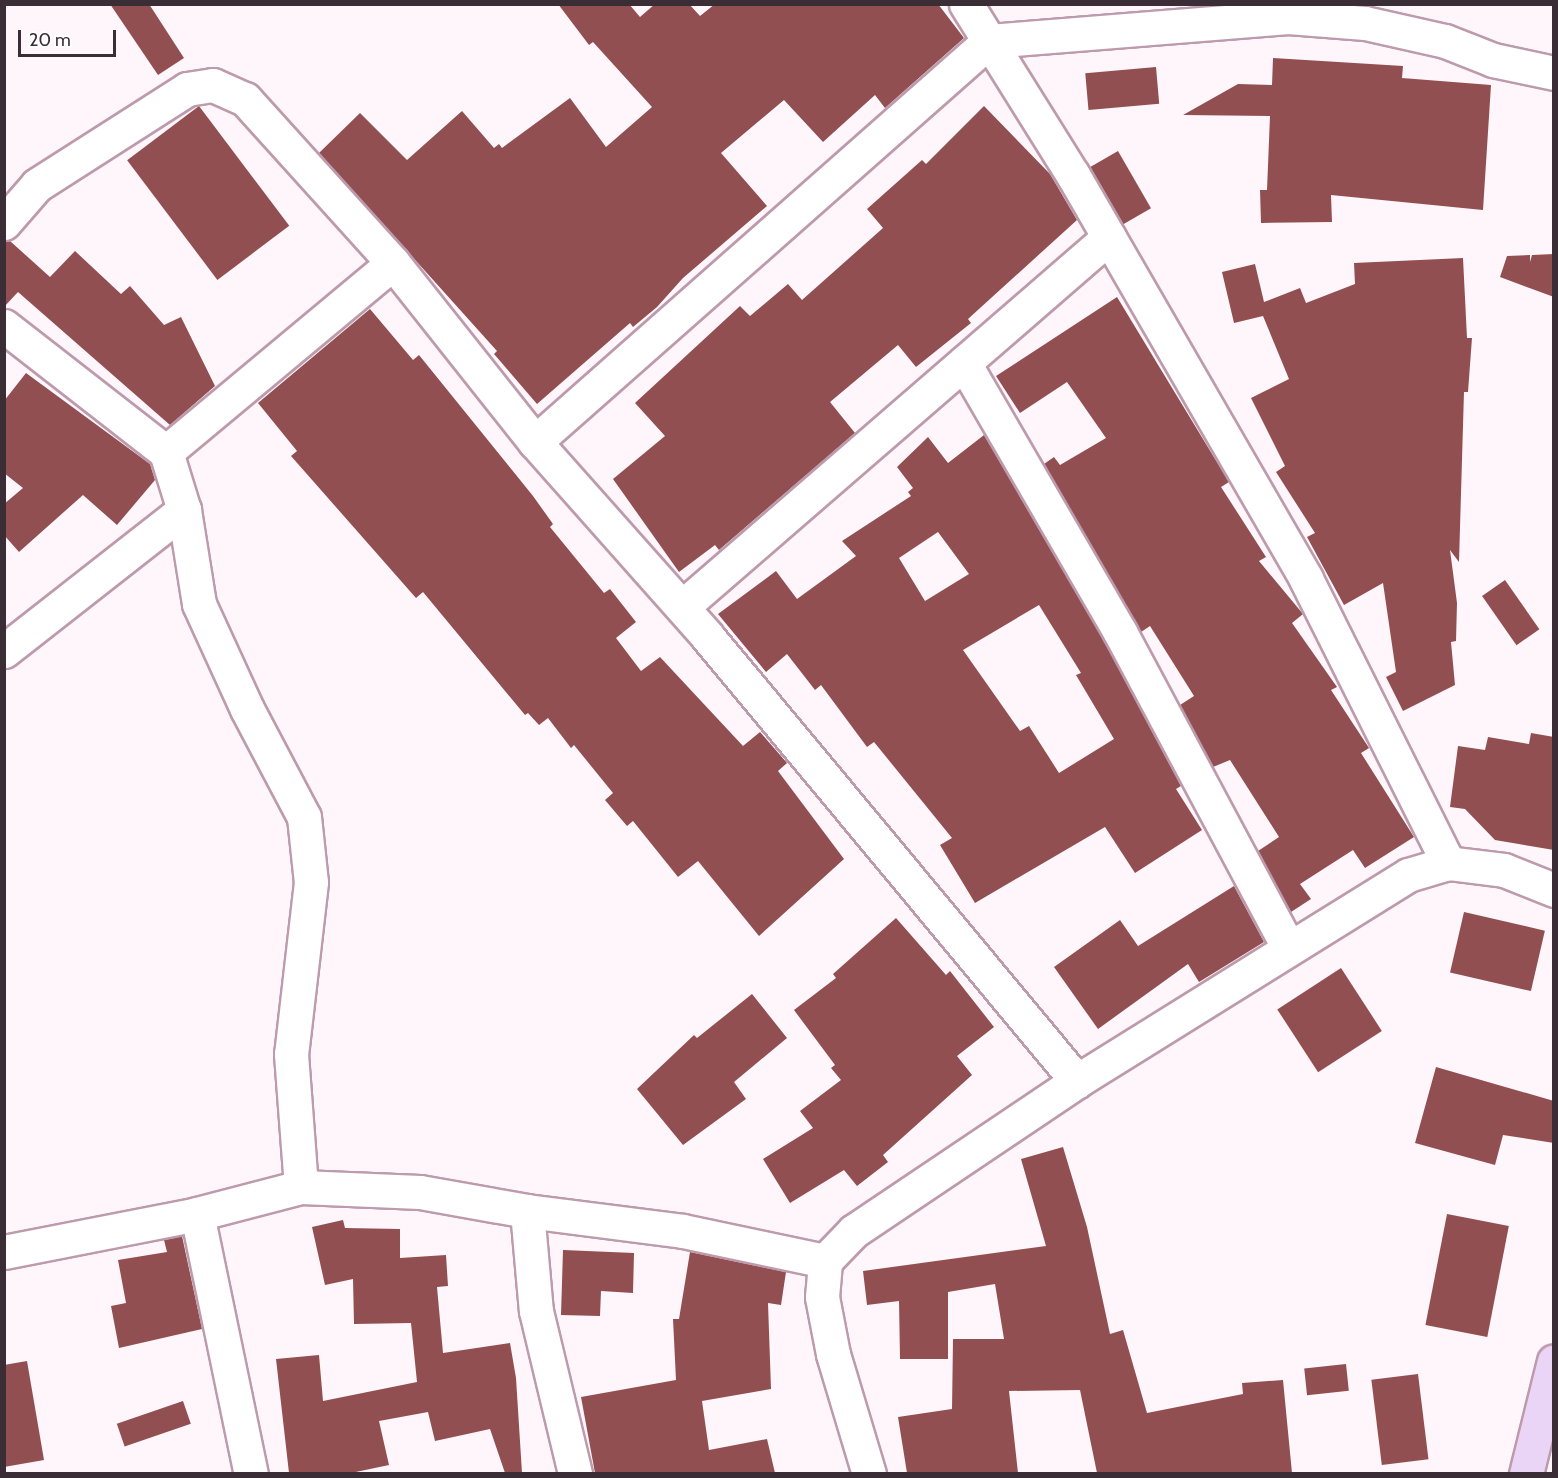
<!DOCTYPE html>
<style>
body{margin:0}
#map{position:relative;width:1558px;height:1478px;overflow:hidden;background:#fef6fa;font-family:Cabin,sans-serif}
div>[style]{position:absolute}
.building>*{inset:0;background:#924f51;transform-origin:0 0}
.roads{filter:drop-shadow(2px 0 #bd9aac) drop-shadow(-2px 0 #bd9aac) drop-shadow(0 2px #bd9aac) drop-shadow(0 -2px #bd9aac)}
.street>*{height:33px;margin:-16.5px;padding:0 16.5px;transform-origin:16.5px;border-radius:16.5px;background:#fff}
.secondary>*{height:33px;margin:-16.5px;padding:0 16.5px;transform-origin:16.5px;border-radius:16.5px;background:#ebd5f7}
span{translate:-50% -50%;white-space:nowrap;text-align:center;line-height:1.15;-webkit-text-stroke:6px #fff;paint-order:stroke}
.frame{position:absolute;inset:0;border:6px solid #3b2d35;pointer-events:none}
.scale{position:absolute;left:18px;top:30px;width:98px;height:27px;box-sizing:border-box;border:3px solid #3b2d35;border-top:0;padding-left:8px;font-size:18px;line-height:21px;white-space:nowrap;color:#3b2d35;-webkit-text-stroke:4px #fff;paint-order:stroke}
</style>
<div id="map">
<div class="building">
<div style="clip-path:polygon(110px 4px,149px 4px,184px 58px,158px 75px)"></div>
<div style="clip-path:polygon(558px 4px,629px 4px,640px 17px,655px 4px,689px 4px,700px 16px,715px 4px,938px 4px,964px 38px,885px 108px,875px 95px,823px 142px,784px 100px,721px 153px,767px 206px,683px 278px,657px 307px,633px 327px,630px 323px,537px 404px,494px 354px,497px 351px,319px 153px,360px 113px,407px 160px,462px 111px,494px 148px,499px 144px,502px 148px,570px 98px,606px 147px,652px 107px,593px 42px,589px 45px)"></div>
<div style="clip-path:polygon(1273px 58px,1403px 66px,1402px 78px,1491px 85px,1483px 210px,1331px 195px,1332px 222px,1261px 223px,1260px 190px,1267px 190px,1270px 116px,1183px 115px,1238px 84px,1272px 85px)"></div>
<div style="left:1156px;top:67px;width:37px;height:71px;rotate:85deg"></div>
<div style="left:199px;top:106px;width:150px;height:90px;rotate:53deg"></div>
<div style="clip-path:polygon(984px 106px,1050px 174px,1077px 220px,968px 319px,971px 323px,916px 367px,898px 345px,830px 402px,855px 433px,719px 550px,715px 545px,679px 572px,613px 479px,665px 436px,635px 403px,740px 306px,750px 316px,788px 284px,802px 300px,883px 228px,867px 209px,922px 160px,926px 164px)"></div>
<div style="left:1118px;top:151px;width:66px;height:32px;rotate:60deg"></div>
<div style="clip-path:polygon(4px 241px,10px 241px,50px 277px,75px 251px,121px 294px,130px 286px,164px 325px,181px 317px,215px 386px,170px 425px,18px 292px,4px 307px)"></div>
<div style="clip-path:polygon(1554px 254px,1554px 297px,1500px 277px,1507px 256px,1530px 255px,1530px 262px,1532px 255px)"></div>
<div style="clip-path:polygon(1463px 258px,1467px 338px,1472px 338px,1468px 392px,1464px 392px,1459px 562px,1450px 550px,1457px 603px,1456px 641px,1451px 642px,1455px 685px,1403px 711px,1386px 677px,1396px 672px,1383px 583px,1344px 605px,1307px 537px,1315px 533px,1276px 472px,1285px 466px,1251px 398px,1289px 379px,1263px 316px,1234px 323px,1222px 272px,1255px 264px,1264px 302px,1300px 288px,1306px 303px,1355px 284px,1354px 263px)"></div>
<div style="clip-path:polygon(1117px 297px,1229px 482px,1221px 487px,1266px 557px,1259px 561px,1303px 614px,1292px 623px,1337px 687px,1331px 690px,1369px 748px,1361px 753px,1414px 837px,1365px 868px,1353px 850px,1300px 884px,1311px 899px,1291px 912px,1258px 851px,1279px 837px,1230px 760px,1213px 767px,1180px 705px,1194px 696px,1150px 626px,1141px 632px,1044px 464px,1054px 457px,1060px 465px,1106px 438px,1067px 382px,1020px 413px,996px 376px)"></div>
<div style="clip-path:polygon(370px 309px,413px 360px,419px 355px,533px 496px,553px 524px,550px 527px,604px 593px,610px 589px,636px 622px,616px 638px,641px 671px,660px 657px,743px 746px,760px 732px,787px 763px,778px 771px,844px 859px,759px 936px,698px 861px,678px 877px,633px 821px,627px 826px,605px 800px,613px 793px,574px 745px,571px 748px,548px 718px,539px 725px,528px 713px,525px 715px,423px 592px,416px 598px,291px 456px,297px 451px,258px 403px)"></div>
<div style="clip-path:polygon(26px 373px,150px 464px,155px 480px,117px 525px,83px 495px,19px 552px,4px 535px,4px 504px,23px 488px,4px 473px,4px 401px)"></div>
<div style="clip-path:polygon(evenodd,984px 435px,1104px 641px,1181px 786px,1176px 789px,1202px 830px,1135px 873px,1105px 827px,975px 903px,940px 845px,952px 838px,874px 742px,867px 747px,821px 685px,815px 690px,787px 654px,766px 672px,718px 614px,776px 571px,797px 599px,856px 556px,842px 541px,911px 496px,908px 492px,913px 488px,897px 467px,928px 437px,948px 463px,984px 435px,938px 532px,969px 574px,925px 601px,899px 558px,938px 532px,984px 435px,1039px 605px,1081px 673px,1076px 675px,1114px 739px,1059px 773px,1029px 726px,1020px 731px,963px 650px,1039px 605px)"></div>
<div style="left:1505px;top:580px;width:60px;height:28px;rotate:55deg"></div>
<div style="clip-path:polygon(1531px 733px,1554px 737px,1554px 850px,1495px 840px,1465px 809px,1450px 807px,1458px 746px,1485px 750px,1488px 737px,1529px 744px)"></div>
<div style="clip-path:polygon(1234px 886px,1264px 942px,1199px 982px,1188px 964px,1098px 1029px,1054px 967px,1120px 920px,1138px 946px)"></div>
<div style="left:1464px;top:912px;width:83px;height:62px;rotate:13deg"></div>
<div style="clip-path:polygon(896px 918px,946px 975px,950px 971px,994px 1027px,957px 1056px,972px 1075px,883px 1155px,888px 1162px,857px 1186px,844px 1170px,790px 1203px,763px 1159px,813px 1128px,800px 1111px,841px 1080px,831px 1068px,835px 1065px,794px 1010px,836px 978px,833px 974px)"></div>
<div style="left:1341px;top:968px;width:75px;height:76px;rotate:57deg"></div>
<div style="clip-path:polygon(752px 994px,787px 1038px,734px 1082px,746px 1099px,683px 1145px,637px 1089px,694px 1035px,697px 1038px)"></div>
<div style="clip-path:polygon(1436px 1067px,1554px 1101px,1554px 1143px,1503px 1135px,1495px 1165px,1415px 1143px)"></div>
<div style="clip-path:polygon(1063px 1147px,1087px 1227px,1110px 1334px,1123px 1330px,1147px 1413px,1243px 1394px,1242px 1383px,1283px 1380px,1292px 1473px,1097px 1473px,1080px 1390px,1009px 1391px,1018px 1473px,907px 1473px,898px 1417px,952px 1409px,953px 1339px,1004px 1339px,995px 1284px,948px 1292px,948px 1359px,900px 1359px,899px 1301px,867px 1305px,863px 1271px,1046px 1246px,1021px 1159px)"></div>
<div style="left:1447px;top:1214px;width:63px;height:113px;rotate:11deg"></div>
<div style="clip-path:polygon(343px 1220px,345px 1228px,400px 1229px,400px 1258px,446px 1255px,448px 1286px,437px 1287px,443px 1353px,510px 1343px,516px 1378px,522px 1473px,505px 1473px,490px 1429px,435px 1441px,428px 1412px,379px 1421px,389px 1465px,351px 1473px,289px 1473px,276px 1359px,319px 1355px,323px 1401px,417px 1382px,411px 1323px,354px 1324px,353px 1279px,325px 1285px,312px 1227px)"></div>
<div style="clip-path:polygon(182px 1236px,202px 1329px,119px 1348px,111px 1306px,126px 1303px,118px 1260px,167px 1252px,164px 1240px)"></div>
<div style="clip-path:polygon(563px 1250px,634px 1253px,633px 1293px,601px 1291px,600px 1316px,561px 1315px)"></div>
<div style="clip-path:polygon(690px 1252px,786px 1272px,781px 1305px,768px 1303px,771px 1389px,702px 1401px,709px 1450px,767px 1439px,775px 1473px,595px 1473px,581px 1397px,676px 1380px,673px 1319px,679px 1319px)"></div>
<div style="clip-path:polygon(27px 1361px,44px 1460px,4px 1467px,4px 1365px)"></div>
<div style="left:1346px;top:1364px;width:27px;height:42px;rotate:84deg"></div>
<div style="left:1418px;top:1374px;width:86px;height:47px;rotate:83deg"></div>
<div style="left:183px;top:1401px;width:24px;height:70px;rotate:71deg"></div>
</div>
<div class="roads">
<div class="street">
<div style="left:966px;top:4px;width:202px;rotate:58deg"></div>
<div style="left:1073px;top:175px;width:466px;rotate:60deg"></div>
<div style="left:1306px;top:579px;width:318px;rotate:63.4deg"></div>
<div style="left:4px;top:223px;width:50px;rotate:-49deg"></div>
<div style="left:37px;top:185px;width:178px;rotate:-32.6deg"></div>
<div style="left:187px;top:89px;width:26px;rotate:-9deg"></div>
<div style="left:213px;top:85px;width:35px;rotate:24deg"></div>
<div style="left:245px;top:99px;width:221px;rotate:47.9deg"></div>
<div style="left:393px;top:263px;width:228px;rotate:51.6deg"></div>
<div style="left:535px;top:442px;width:259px;rotate:48.4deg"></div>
<div style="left:707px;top:636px;width:579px;rotate:50.26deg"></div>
<div style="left:4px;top:326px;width:205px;rotate:37.9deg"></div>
<div style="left:166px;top:452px;width:61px;rotate:72.8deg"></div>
<div style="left:184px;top:510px;width:95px;rotate:80.9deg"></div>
<div style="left:199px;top:604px;width:115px;rotate:65.4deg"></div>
<div style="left:247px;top:709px;width:122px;rotate:62.2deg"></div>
<div style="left:304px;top:817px;width:65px;rotate:83.9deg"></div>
<div style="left:311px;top:882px;width:173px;rotate:96.6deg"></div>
<div style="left:291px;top:1054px;width:133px;rotate:85.7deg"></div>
<div style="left:964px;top:363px;width:311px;rotate:59.9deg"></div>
<div style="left:1120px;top:632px;width:358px;rotate:61.9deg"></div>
<div style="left:535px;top:442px;width:606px;rotate:-41.45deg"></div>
<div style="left:989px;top:41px;width:300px;rotate:-4.6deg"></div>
<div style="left:1288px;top:17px;width:77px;rotate:4.5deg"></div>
<div style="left:1365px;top:23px;width:82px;rotate:12.7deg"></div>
<div style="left:1445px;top:41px;width:52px;rotate:21.6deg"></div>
<div style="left:1493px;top:60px;width:62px;rotate:12deg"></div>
<div style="left:166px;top:452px;width:295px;rotate:-39.8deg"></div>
<div style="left:682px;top:607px;width:565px;rotate:-40.91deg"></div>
<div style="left:4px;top:651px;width:229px;rotate:-38.1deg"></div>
<div style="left:527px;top:1211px;width:100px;rotate:84.9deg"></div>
<div style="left:536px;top:1311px;width:168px;rotate:76.5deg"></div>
<div style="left:197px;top:1214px;width:266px;rotate:78.3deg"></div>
<div style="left:4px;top:1252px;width:197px;rotate:-11.1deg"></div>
<div style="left:197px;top:1214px;width:107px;rotate:-14.6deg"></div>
<div style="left:301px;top:1187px;width:119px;rotate:2.4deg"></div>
<div style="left:420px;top:1192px;width:109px;rotate:10.1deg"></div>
<div style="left:527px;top:1211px;width:157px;rotate:7.3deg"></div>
<div style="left:683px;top:1231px;width:145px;rotate:11.9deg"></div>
<div style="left:869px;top:1474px;width:125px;rotate:-106.7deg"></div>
<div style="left:833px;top:1354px;width:58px;rotate:-100.9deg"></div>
<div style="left:822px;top:1297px;width:36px;rotate:-85deg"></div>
<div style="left:825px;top:1261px;width:42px;rotate:-46deg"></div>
<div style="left:854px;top:1231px;width:269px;rotate:-33.9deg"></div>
<div style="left:1077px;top:1081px;width:390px;rotate:-31.9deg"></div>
<div style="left:1408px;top:875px;width:42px;rotate:-16.7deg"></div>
<div style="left:1448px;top:863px;width:56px;rotate:7.1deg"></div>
<div style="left:1504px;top:870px;width:54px;rotate:21.8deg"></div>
</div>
<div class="secondary">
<div style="left:1526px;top:1474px;width:116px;rotate:-76.1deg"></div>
</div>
</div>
<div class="frame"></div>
<div class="scale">20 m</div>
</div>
